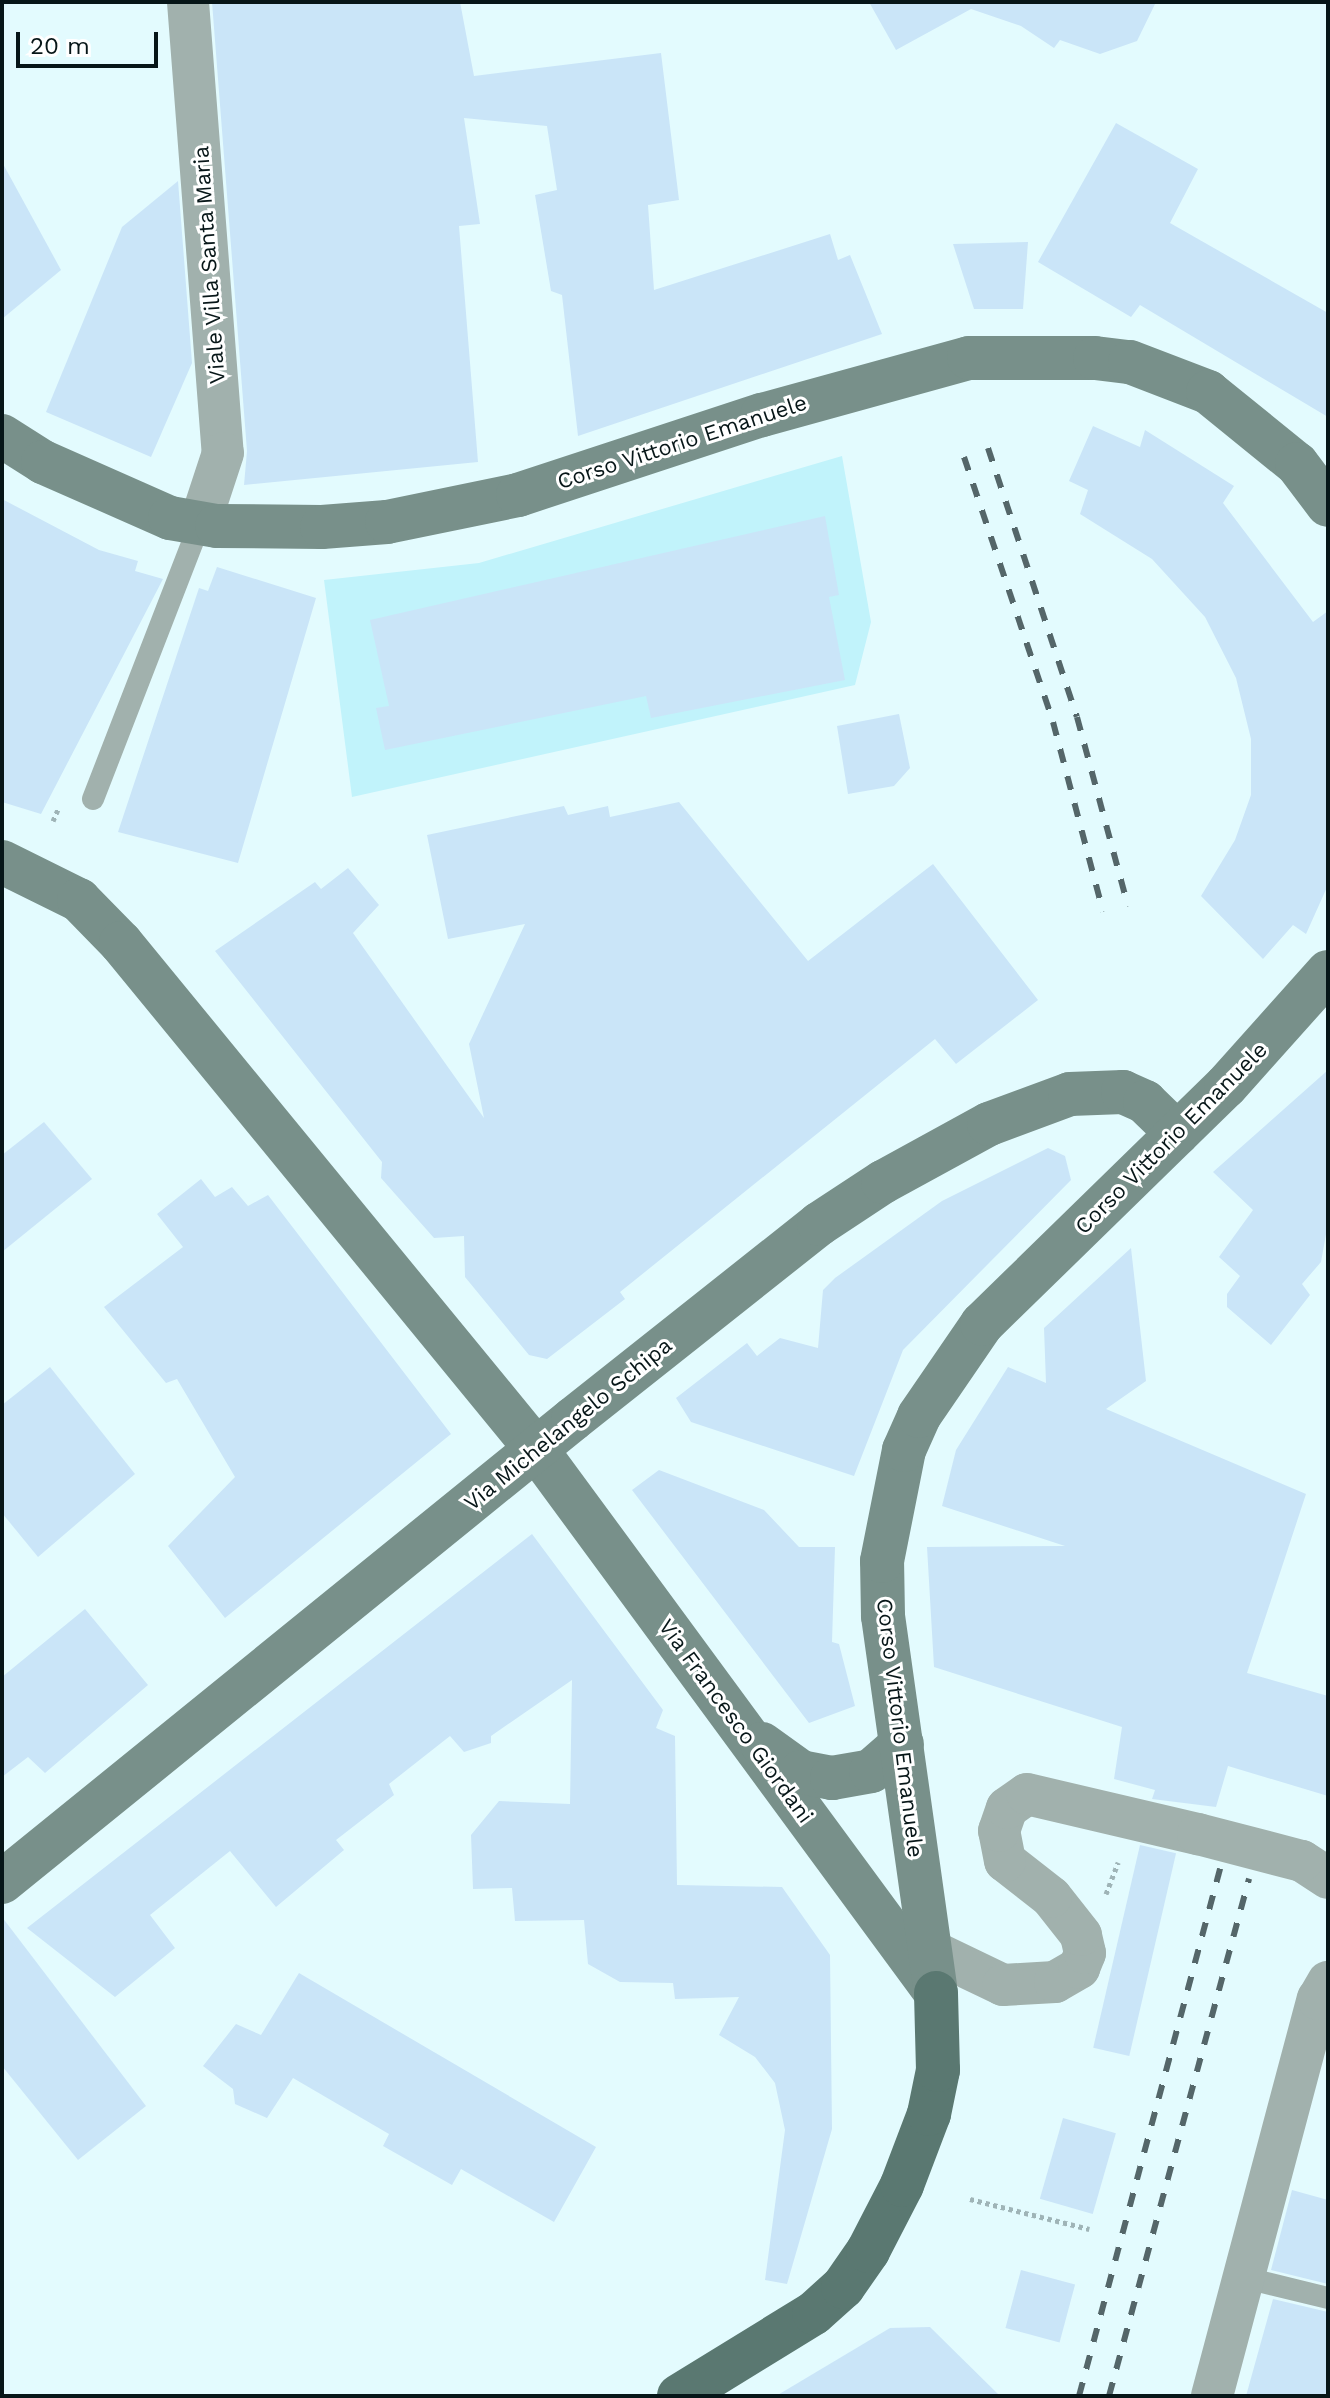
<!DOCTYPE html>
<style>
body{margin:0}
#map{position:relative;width:1330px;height:2398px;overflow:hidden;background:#e3fbfe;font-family:"Work Sans",sans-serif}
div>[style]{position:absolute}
.built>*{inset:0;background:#c1f3fb}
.building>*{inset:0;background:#cae5f8;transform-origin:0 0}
.path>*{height:5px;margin-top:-2.5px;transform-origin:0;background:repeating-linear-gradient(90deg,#9fb4b7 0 4px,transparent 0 8px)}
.lane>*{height:22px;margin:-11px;padding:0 11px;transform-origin:11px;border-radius:11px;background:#a1b1ad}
.street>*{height:42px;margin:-21px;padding:0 21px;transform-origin:21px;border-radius:21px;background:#a1b1ad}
.secondary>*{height:44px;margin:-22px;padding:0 22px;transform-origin:22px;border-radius:22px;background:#78908a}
.primary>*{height:44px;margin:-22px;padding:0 22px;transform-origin:22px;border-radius:22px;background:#5a7871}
.rail>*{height:6px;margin-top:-3px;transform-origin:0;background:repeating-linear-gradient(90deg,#546669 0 14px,transparent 0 28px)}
.street-bridge>*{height:42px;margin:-21px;padding:0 21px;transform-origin:21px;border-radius:21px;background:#a1b1ad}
span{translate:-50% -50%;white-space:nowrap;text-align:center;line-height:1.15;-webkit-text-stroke:6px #fff;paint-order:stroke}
.street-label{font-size:22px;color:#071618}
.frame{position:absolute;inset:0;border:4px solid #071618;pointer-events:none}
.scale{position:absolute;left:16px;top:32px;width:142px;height:36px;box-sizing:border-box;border:4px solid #071618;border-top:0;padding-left:10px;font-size:24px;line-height:28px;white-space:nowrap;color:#071618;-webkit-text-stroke:6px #fff;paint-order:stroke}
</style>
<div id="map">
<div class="built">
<div style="clip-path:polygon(842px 456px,871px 622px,855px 685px,352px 797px,324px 580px,479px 563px)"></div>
</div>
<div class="building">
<div style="clip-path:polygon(212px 2px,460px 2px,474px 76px,661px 53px,679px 200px,648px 205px,654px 290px,830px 234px,838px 260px,850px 255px,882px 334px,578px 436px,562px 295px,551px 291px,535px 195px,557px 190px,547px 126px,464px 118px,480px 224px,459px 226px,478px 462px,244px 485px,247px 451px)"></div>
<div style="clip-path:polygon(869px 2px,1156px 2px,1137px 41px,1100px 54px,1060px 40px,1054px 48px,1021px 26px,971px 9px,896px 50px)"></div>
<div style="clip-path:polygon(1116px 123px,1198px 169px,1170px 223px,1328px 313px,1328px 417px,1140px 305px,1131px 317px,1038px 262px)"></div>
<div style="clip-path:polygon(2px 162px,61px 270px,2px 319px)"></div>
<div style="clip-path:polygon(178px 181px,192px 363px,151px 457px,46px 412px,122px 227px)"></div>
<div style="clip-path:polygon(1028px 242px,1023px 309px,974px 309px,953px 244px)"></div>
<div style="clip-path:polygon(1093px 426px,1140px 447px,1145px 430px,1234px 486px,1223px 503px,1313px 622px,1328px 611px,1328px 885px,1306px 934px,1293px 925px,1263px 959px,1201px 896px,1235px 840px,1251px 795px,1251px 739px,1236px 678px,1205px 617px,1152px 559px,1080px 514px,1088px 490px,1069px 481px)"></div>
<div style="clip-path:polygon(2px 499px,99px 550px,138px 561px,135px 571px,163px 579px,41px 814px,2px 802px)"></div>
<div style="clip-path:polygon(825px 516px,839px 595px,829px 597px,845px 680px,651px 718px,646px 696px,385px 750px,376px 708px,389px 706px,370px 620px)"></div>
<div style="clip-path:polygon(217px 567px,316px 598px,238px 863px,118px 832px,199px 588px,208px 591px)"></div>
<div style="clip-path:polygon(899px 714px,910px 768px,894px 786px,848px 794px,837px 726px)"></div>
<div style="clip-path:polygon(679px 802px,808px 961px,933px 864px,1038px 1000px,956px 1064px,935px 1039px,620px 1292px,625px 1299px,547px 1359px,529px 1355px,465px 1277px,464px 1236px,434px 1238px,381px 1178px,382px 1162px,215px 951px,315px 882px,321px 889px,348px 868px,379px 905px,353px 933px,484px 1118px,469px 1044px,525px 924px,448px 939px,427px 835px,564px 806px,568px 815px,608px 806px,610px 817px)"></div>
<div style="clip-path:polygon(1328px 1070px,1328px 1223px,1321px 1262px,1302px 1284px,1310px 1295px,1271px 1345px,1227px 1307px,1227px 1294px,1240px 1276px,1219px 1257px,1253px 1210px,1213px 1172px)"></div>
<div style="clip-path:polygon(44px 1122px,92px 1179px,2px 1252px,2px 1155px)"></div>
<div style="clip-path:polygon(1048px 1148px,1065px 1156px,1071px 1180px,903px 1350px,854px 1476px,691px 1422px,676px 1398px,747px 1343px,757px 1356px,780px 1338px,818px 1348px,823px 1290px,835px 1278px,942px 1201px)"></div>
<div style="clip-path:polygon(201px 1179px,215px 1197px,232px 1187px,248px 1206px,268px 1195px,451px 1434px,225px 1618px,168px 1546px,235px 1477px,177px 1379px,166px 1383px,104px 1307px,183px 1247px,157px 1214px)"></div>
<div style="clip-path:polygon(1131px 1248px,1146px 1381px,1106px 1409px,1306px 1494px,1247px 1673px,1328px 1696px,1328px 1796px,1228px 1766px,1216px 1807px,1152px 1799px,1155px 1790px,1114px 1779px,1122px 1727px,934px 1667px,927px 1547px,1065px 1546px,942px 1506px,956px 1450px,1008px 1367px,1046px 1383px,1044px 1328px)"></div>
<div style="clip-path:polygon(50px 1367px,135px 1474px,38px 1557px,2px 1513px,2px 1405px)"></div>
<div style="clip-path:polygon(659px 1470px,764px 1510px,799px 1547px,835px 1547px,832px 1642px,839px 1644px,855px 1706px,809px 1723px,632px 1490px)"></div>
<div style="clip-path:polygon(532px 1534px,663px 1710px,656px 1728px,675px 1736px,677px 1885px,782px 1887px,830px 1955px,832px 2129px,787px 2284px,765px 2280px,785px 2130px,775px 2083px,755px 2057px,719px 2035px,739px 1997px,675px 1999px,673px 1983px,620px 1982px,588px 1964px,584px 1920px,515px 1921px,512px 1888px,473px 1889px,471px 1835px,499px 1801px,570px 1804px,572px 1680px,491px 1736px,491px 1743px,464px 1752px,450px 1736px,389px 1784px,394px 1795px,336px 1840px,344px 1850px,276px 1907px,230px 1851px,150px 1915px,175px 1948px,115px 1997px,27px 1928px)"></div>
<div style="clip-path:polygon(85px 1609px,148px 1685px,45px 1773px,28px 1757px,2px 1777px,2px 1677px)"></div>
<div style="left:1140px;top:1845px;width:37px;height:208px;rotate:13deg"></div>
<div style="clip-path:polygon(2px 1917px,146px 2106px,78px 2160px,2px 2066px)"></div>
<div style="clip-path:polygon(299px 1973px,596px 2147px,554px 2222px,461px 2169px,452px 2185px,383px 2146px,389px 2134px,293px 2078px,267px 2118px,235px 2104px,233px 2089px,203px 2066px,236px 2024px,261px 2035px)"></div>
<div style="left:1063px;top:2118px;width:55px;height:84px;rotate:16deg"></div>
<div style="clip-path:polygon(1292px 2190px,1328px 2200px,1328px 2284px,1271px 2270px)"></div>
<div style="left:1021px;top:2270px;width:56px;height:60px;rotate:15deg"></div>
<div style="clip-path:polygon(1273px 2299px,1328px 2312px,1328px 2396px,1246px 2396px)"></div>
<div style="clip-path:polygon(930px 2327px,1000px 2396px,776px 2396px,890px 2328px)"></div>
</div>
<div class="path">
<div style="left:53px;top:821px;width:15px;rotate:-67deg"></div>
<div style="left:1106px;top:1894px;width:34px;rotate:-69deg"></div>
<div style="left:970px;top:2199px;width:123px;rotate:14.1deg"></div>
</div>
<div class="lane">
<div style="left:93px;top:799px;width:296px;rotate:-68.8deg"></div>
<div style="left:1242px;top:2277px;width:89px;rotate:13.7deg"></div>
</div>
<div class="street">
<div style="left:188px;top:2px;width:452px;rotate:85.6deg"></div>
<div style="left:223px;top:453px;width:74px;rotate:108.2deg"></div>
<div style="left:1302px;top:1861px;width:31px;rotate:33deg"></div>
<div style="left:928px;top:1949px;width:83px;rotate:25.6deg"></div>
<div style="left:1003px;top:1985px;width:52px;rotate:-3.3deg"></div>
<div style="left:1055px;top:1982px;width:28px;rotate:-30deg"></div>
<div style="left:1079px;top:1968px;width:16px;rotate:-68deg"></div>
<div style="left:1085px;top:1953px;width:18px;rotate:-103deg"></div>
<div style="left:1081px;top:1935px;width:48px;rotate:-128.3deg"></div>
<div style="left:1051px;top:1897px;width:58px;rotate:-142deg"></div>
<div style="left:1005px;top:1861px;width:31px;rotate:-101deg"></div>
<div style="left:999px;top:1831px;width:24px;rotate:-71deg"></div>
<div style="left:1007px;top:1808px;width:24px;rotate:-35deg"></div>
<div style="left:1027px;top:1794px;width:176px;rotate:13.2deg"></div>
<div style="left:1212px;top:2396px;width:411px;rotate:-75.1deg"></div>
<div style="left:1318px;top:1999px;width:20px;rotate:-60deg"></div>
</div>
<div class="secondary">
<div style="left:2px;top:436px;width:49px;rotate:32.4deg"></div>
<div style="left:43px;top:462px;width:139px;rotate:23.8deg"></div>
<div style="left:170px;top:518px;width:48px;rotate:9.7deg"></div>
<div style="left:217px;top:526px;width:105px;rotate:0.5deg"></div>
<div style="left:322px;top:527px;width:65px;rotate:-4.4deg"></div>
<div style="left:387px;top:522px;width:134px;rotate:-11.6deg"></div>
<div style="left:518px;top:495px;width:257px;rotate:-18.2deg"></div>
<div style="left:762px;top:415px;width:215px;rotate:-15.4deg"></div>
<div style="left:969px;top:358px;width:126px"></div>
<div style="left:1095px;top:358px;width:35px;rotate:7deg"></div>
<div style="left:1130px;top:362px;width:84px;rotate:21deg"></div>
<div style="left:1208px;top:392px;width:114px;rotate:39deg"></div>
<div style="left:1297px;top:464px;width:51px;rotate:52.9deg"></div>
<div style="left:2px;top:862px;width:86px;rotate:26.3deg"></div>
<div style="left:79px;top:900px;width:60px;rotate:45.7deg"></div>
<div style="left:121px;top:943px;width:654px;rotate:50.64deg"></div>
<div style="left:536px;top:1449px;width:675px;rotate:53.67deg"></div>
<div style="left:762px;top:1744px;width:48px;rotate:35.7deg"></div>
<div style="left:801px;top:1772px;width:32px;rotate:11deg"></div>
<div style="left:832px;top:1778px;width:40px;rotate:-10deg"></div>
<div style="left:871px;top:1771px;width:41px;rotate:-41.1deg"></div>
<div style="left:2px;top:1882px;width:735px;rotate:-39.04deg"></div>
<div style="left:573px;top:1419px;width:314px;rotate:-38.4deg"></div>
<div style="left:819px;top:1224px;width:77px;rotate:-33.3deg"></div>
<div style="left:883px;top:1182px;width:121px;rotate:-28.7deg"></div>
<div style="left:989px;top:1124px;width:86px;rotate:-20.3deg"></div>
<div style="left:1070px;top:1094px;width:53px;rotate:-2.2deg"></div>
<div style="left:1123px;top:1092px;width:24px;rotate:24deg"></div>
<div style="left:1145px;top:1102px;width:45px;rotate:44.1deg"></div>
<div style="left:935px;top:1986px;width:374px;rotate:-98deg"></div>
<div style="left:883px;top:1616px;width:55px;rotate:-91deg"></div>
<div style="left:882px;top:1561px;width:113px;rotate:-78.8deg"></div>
<div style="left:904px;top:1450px;width:37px;rotate:-66deg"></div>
<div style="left:919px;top:1416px;width:112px;rotate:-55.6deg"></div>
<div style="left:982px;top:1324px;width:341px;rotate:-44.3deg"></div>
<div style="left:1226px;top:1086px;width:153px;rotate:-48.2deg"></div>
</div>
<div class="primary">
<div style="left:679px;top:2396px;width:158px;rotate:-31.6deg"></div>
<div style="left:814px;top:2313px;width:39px;rotate:-42deg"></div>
<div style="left:843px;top:2287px;width:44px;rotate:-55.2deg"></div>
<div style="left:868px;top:2251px;width:74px;rotate:-62.7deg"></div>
<div style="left:902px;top:2185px;width:76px;rotate:-69.2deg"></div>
<div style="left:929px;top:2114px;width:45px;rotate:-78.4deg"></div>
<div style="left:938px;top:2070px;width:77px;rotate:-91.5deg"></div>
</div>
<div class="rail">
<div style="left:988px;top:448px;width:283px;rotate:71.7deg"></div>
<div style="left:1077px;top:717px;width:196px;rotate:74.9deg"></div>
<div style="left:964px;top:457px;width:280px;rotate:71.4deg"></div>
<div style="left:1053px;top:722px;width:196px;rotate:75.2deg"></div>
<div style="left:1079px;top:2396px;width:546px;rotate:-75.02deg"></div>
<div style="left:1109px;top:2396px;width:536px;rotate:-74.85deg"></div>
</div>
<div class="street-bridge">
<div style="left:1198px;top:1834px;width:107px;rotate:14.6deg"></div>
</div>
<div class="street-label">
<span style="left:209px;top:265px;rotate:-94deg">Viale Villa Santa Maria</span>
<span style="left:682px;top:442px;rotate:-18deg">Corso Vittorio Emanuele</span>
<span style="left:1171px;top:1138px;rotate:-45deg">Corso Vittorio Emanuele</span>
<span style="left:568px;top:1424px;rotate:-39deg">Via Michelangelo Schipa</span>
<span style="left:736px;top:1721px;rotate:54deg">Via Francesco Giordani</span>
<span style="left:900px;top:1728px;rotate:83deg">Corso Vittorio Emanuele</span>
</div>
<div class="frame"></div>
<div class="scale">20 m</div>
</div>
